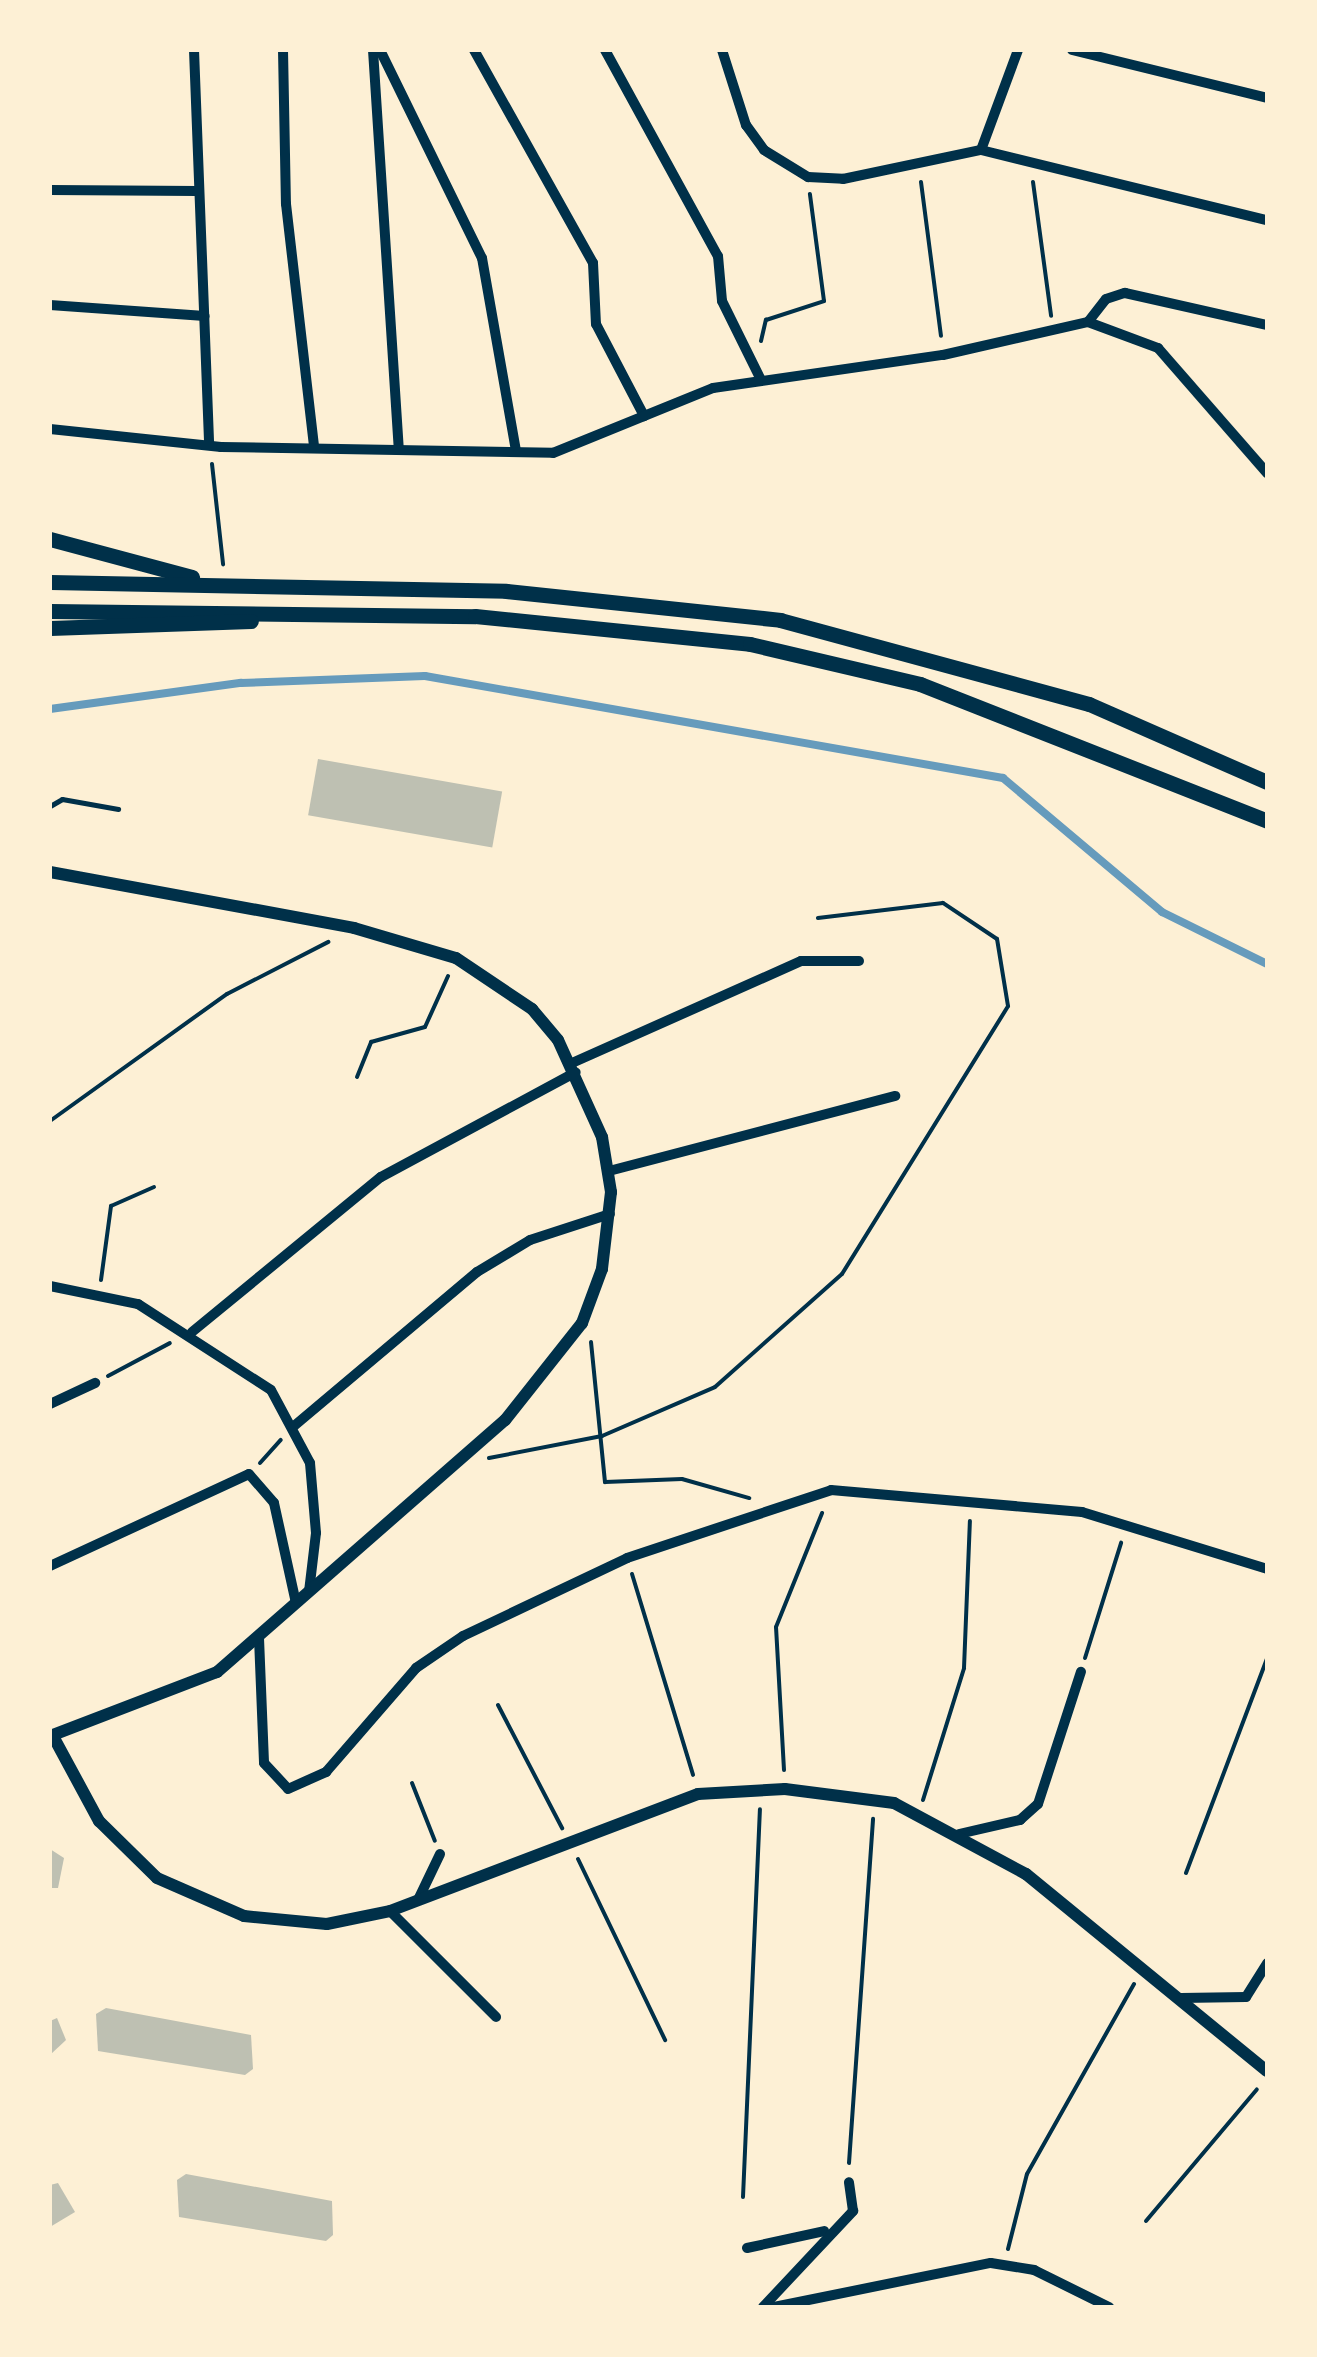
<!DOCTYPE html>
<style>
body{margin:0}
#map{position:relative;width:1317px;height:2357px;overflow:hidden;background:#fdf0d5;font-family:"PT Sans",sans-serif}
div>[style]{position:absolute}
.stream>*{height:8px;margin:-4px;padding:0 4px;transform-origin:4px;border-radius:4px;background:#669bbc}
.building>*{inset:0;background:#bec0b2;transform-origin:0 0}
.path>*{height:4px;margin:-2px;padding:0 2px;transform-origin:2px;border-radius:2px;background:#003049}
.service>*{height:5px;margin:-2.5px;padding:0 2.5px;transform-origin:2.5px;border-radius:2.5px;background:#003049}
.minor>*{height:10px;margin:-5px;padding:0 5px;transform-origin:5px;border-radius:5px;background:#003049}
.tertiary>*{height:12px;margin:-6px;padding:0 6px;transform-origin:6px;border-radius:6px;background:#003049}
.primary>*{height:15px;margin:-7.5px;padding:0 7.5px;transform-origin:7.5px;border-radius:7.5px;background:#003049}
span{translate:-50% -50%;white-space:nowrap;text-align:center;line-height:1.15;-webkit-text-stroke:10px #fdf0d5;paint-order:stroke}
.frame{position:absolute;inset:0;border:52px solid #fdf0d5;pointer-events:none}
</style>
<div id="map">
<div class="stream">
<div style="left:50px;top:709px;width:193px;rotate:-7.8deg"></div>
<div style="left:241px;top:683px;width:184px;rotate:-2.2deg"></div>
<div style="left:425px;top:676px;width:587px;rotate:10.01deg"></div>
<div style="left:1003px;top:778px;width:208px;rotate:40.1deg"></div>
<div style="left:1162px;top:912px;width:117px;rotate:26.3deg"></div>
</div>
<div class="building">
<div style="left:318px;top:759px;width:187px;height:57px;rotate:10deg"></div>
<div style="clip-path:polygon(50px 1849px,64px 1858px,58px 1888px,50px 1888px)"></div>
<div style="clip-path:polygon(106px 2008px,251px 2035px,253px 2069px,245px 2075px,98px 2051px,96px 2014px)"></div>
<div style="clip-path:polygon(57px 2018px,66px 2040px,50px 2055px,50px 2021px)"></div>
<div style="clip-path:polygon(186px 2174px,332px 2201px,333px 2235px,326px 2241px,179px 2217px,177px 2180px)"></div>
<div style="clip-path:polygon(58px 2183px,75px 2212px,50px 2227px,50px 2185px)"></div>
</div>
<div class="path">
<div style="left:921px;top:182px;width:155px;rotate:82.6deg"></div>
<div style="left:1033px;top:182px;width:135px;rotate:82.3deg"></div>
<div style="left:761px;top:341px;width:22px;rotate:-77deg"></div>
<div style="left:766px;top:320px;width:61px;rotate:-18.1deg"></div>
<div style="left:824px;top:301px;width:108px;rotate:-97.5deg"></div>
<div style="left:212px;top:464px;width:101px;rotate:83.7deg"></div>
<div style="left:357px;top:1077px;width:38px;rotate:-68deg"></div>
<div style="left:371px;top:1042px;width:56px;rotate:-15.5deg"></div>
<div style="left:425px;top:1027px;width:56px;rotate:-65.7deg"></div>
<div style="left:50px;top:1121px;width:218px;rotate:-35.7deg"></div>
<div style="left:227px;top:994px;width:114px;rotate:-27.2deg"></div>
<div style="left:101px;top:1280px;width:75px;rotate:-82.3deg"></div>
<div style="left:111px;top:1206px;width:47px;rotate:-23.8deg"></div>
<div style="left:591px;top:1342px;width:141px;rotate:84.3deg"></div>
<div style="left:605px;top:1482px;width:77px;rotate:-2.2deg"></div>
<div style="left:682px;top:1479px;width:70px;rotate:15.8deg"></div>
<div style="left:108px;top:1376px;width:70px;rotate:-28deg"></div>
<div style="left:489px;top:1458px;width:115px;rotate:-11deg"></div>
<div style="left:602px;top:1436px;width:123px;rotate:-23.4deg"></div>
<div style="left:715px;top:1387px;width:170px;rotate:-41.7deg"></div>
<div style="left:842px;top:1274px;width:315px;rotate:-58.2deg"></div>
<div style="left:1008px;top:1006px;width:68px;rotate:-99.3deg"></div>
<div style="left:997px;top:939px;width:65px;rotate:-146.3deg"></div>
<div style="left:943px;top:903px;width:126px;rotate:173.2deg"></div>
<div style="left:260px;top:1463px;width:31px;rotate:-48deg"></div>
<div style="left:632px;top:1574px;width:210px;rotate:73.1deg"></div>
<div style="left:1085px;top:1658px;width:121px;rotate:-72.6deg"></div>
<div style="left:498px;top:1705px;width:139px;rotate:62.5deg"></div>
<div style="left:784px;top:1770px;width:143px;rotate:-93.2deg"></div>
<div style="left:776px;top:1627px;width:123px;rotate:-68deg"></div>
<div style="left:412px;top:1783px;width:62px;rotate:68.4deg"></div>
<div style="left:923px;top:1800px;width:138px;rotate:-72.7deg"></div>
<div style="left:964px;top:1668px;width:147px;rotate:-87.7deg"></div>
<div style="left:578px;top:1859px;width:201px;rotate:64.3deg"></div>
<div style="left:1186px;top:1873px;width:229px;rotate:-69.3deg"></div>
<div style="left:849px;top:2163px;width:345px;rotate:-86deg"></div>
<div style="left:743px;top:2197px;width:388px;rotate:-87.5deg"></div>
<div style="left:1146px;top:2221px;width:172px;rotate:-49.9deg"></div>
<div style="left:1008px;top:2249px;width:77px;rotate:-75.8deg"></div>
<div style="left:1027px;top:2174px;width:218px;rotate:-60.6deg"></div>
</div>
<div class="service">
<div style="left:50px;top:806px;width:14px;rotate:-30deg"></div>
<div style="left:62px;top:799px;width:57px;rotate:10.1deg"></div>
</div>
<div class="minor">
<div style="left:194px;top:50px;width:393px;rotate:87.8deg"></div>
<div style="left:283px;top:50px;width:154px;rotate:88.9deg"></div>
<div style="left:286px;top:204px;width:243px;rotate:83.4deg"></div>
<div style="left:373px;top:50px;width:398px;rotate:86.3deg"></div>
<div style="left:380px;top:50px;width:232px;rotate:63.9deg"></div>
<div style="left:482px;top:258px;width:196px;rotate:80deg"></div>
<div style="left:474px;top:50px;width:244px;rotate:60.8deg"></div>
<div style="left:593px;top:263px;width:61px;rotate:87.2deg"></div>
<div style="left:596px;top:324px;width:104px;rotate:62.4deg"></div>
<div style="left:605px;top:50px;width:235px;rotate:61.3deg"></div>
<div style="left:718px;top:256px;width:45px;rotate:84.9deg"></div>
<div style="left:722px;top:301px;width:86px;rotate:63.7deg"></div>
<div style="left:722px;top:50px;width:79px;rotate:72.3deg"></div>
<div style="left:746px;top:125px;width:31px;rotate:54deg"></div>
<div style="left:764px;top:150px;width:52px;rotate:31.5deg"></div>
<div style="left:808px;top:177px;width:35px;rotate:3deg"></div>
<div style="left:843px;top:179px;width:141px;rotate:-11.9deg"></div>
<div style="left:981px;top:150px;width:294px;rotate:13.8deg"></div>
<div style="left:1072px;top:50px;width:201px;rotate:13.8deg"></div>
<div style="left:981px;top:150px;width:107px;rotate:-69.7deg"></div>
<div style="left:50px;top:190px;width:147px;rotate:0.4deg"></div>
<div style="left:50px;top:305px;width:155px;rotate:4.1deg"></div>
<div style="left:1088px;top:322px;width:29px;rotate:-52deg"></div>
<div style="left:1106px;top:299px;width:20px;rotate:-18deg"></div>
<div style="left:1125px;top:293px;width:146px;rotate:12.7deg"></div>
<div style="left:50px;top:429px;width:172px;rotate:6deg"></div>
<div style="left:221px;top:447px;width:332px;rotate:1deg"></div>
<div style="left:553px;top:453px;width:173px;rotate:-22.1deg"></div>
<div style="left:713px;top:388px;width:232px;rotate:-8.2deg"></div>
<div style="left:943px;top:355px;width:149px;rotate:-12.8deg"></div>
<div style="left:1088px;top:322px;width:75px;rotate:20.4deg"></div>
<div style="left:1158px;top:348px;width:166px;rotate:48.9deg"></div>
<div style="left:572px;top:1063px;width:251px;rotate:-24deg"></div>
<div style="left:801px;top:961px;width:58px"></div>
<div style="left:609px;top:1171px;width:296px;rotate:-14.7deg"></div>
<div style="left:50px;top:1286px;width:90px;rotate:11.6deg"></div>
<div style="left:138px;top:1304px;width:158px;rotate:32.9deg"></div>
<div style="left:271px;top:1390px;width:83px;rotate:61.9deg"></div>
<div style="left:310px;top:1463px;width:70px;rotate:85.1deg"></div>
<div style="left:316px;top:1533px;width:59px;rotate:96.8deg"></div>
<div style="left:192px;top:1332px;width:244px;rotate:-39.4deg"></div>
<div style="left:381px;top:1177px;width:221px;rotate:-28.3deg"></div>
<div style="left:50px;top:1404px;width:50px;rotate:-25deg"></div>
<div style="left:294px;top:1426px;width:239px;rotate:-40.1deg"></div>
<div style="left:477px;top:1272px;width:62px;rotate:-31.1deg"></div>
<div style="left:530px;top:1240px;width:84px;rotate:-18deg"></div>
<div style="left:50px;top:1566px;width:219px;rotate:-24.8deg"></div>
<div style="left:249px;top:1474px;width:38px;rotate:49deg"></div>
<div style="left:274px;top:1503px;width:102px;rotate:77.6deg"></div>
<div style="left:259px;top:1638px;width:125px;rotate:87.7deg"></div>
<div style="left:264px;top:1763px;width:35px;rotate:47deg"></div>
<div style="left:288px;top:1789px;width:42px;rotate:-24.1deg"></div>
<div style="left:326px;top:1772px;width:138px;rotate:-49.1deg"></div>
<div style="left:416px;top:1668px;width:57px;rotate:-34.2deg"></div>
<div style="left:463px;top:1636px;width:182px;rotate:-25.4deg"></div>
<div style="left:627px;top:1558px;width:215px;rotate:-18.4deg"></div>
<div style="left:831px;top:1490px;width:252px;rotate:5deg"></div>
<div style="left:1082px;top:1512px;width:194px;rotate:17.1deg"></div>
<div style="left:959px;top:1834px;width:63px;rotate:-12.9deg"></div>
<div style="left:1020px;top:1820px;width:24px;rotate:-42deg"></div>
<div style="left:1038px;top:1804px;width:139px;rotate:-72deg"></div>
<div style="left:418px;top:1900px;width:51px;rotate:-64.4deg"></div>
<div style="left:390px;top:1911px;width:150px;rotate:45deg"></div>
<div style="left:1181px;top:1998px;width:65px;rotate:-0.9deg"></div>
<div style="left:1246px;top:1997px;width:40px;rotate:-58deg"></div>
<div style="left:747px;top:2248px;width:79px;rotate:-12.4deg"></div>
<div style="left:763px;top:2307px;width:132px;rotate:-46.8deg"></div>
<div style="left:853px;top:2211px;width:29px;rotate:-98deg"></div>
<div style="left:774px;top:2307px;width:221px;rotate:-11.5deg"></div>
<div style="left:991px;top:2263px;width:44px;rotate:9.2deg"></div>
<div style="left:1034px;top:2270px;width:84px;rotate:26.3deg"></div>
</div>
<div class="tertiary">
<div style="left:50px;top:872px;width:309px;rotate:10.4deg"></div>
<div style="left:354px;top:928px;width:106px;rotate:16.4deg"></div>
<div style="left:456px;top:958px;width:92px;rotate:33.9deg"></div>
<div style="left:532px;top:1009px;width:40px;rotate:50deg"></div>
<div style="left:558px;top:1040px;width:107px;rotate:65.6deg"></div>
<div style="left:602px;top:1137px;width:56px;rotate:80.7deg"></div>
<div style="left:611px;top:1192px;width:78px;rotate:96.7deg"></div>
<div style="left:602px;top:1269px;width:58px;rotate:110.3deg"></div>
<div style="left:582px;top:1323px;width:124px;rotate:128.4deg"></div>
<div style="left:505px;top:1420px;width:383px;rotate:138.8deg"></div>
<div style="left:217px;top:1672px;width:179px;rotate:159deg"></div>
<div style="left:53px;top:1736px;width:97px;rotate:61.6deg"></div>
<div style="left:99px;top:1821px;width:81px;rotate:44.5deg"></div>
<div style="left:157px;top:1878px;width:95px;rotate:23.6deg"></div>
<div style="left:244px;top:1916px;width:83px;rotate:5.5deg"></div>
<div style="left:327px;top:1924px;width:64px;rotate:-11.7deg"></div>
<div style="left:390px;top:1911px;width:329px;rotate:-20.8deg"></div>
<div style="left:698px;top:1794px;width:87px;rotate:-3.3deg"></div>
<div style="left:785px;top:1789px;width:110px;rotate:7.3deg"></div>
<div style="left:894px;top:1803px;width:150px;rotate:28.3deg"></div>
<div style="left:1026px;top:1874px;width:311px;rotate:39.3deg"></div>
</div>
<div class="primary">
<div style="left:50px;top:539px;width:147px;rotate:15deg"></div>
<div style="left:50px;top:582px;width:456px;rotate:1.1deg"></div>
<div style="left:506px;top:591px;width:276px;rotate:6deg"></div>
<div style="left:780px;top:620px;width:320px;rotate:15.2deg"></div>
<div style="left:1089px;top:704px;width:194px;rotate:23.7deg"></div>
<div style="left:50px;top:611px;width:425px;rotate:0.7deg"></div>
<div style="left:475px;top:616px;width:276px;rotate:5.8deg"></div>
<div style="left:750px;top:644px;width:175px;rotate:13.2deg"></div>
<div style="left:920px;top:684px;width:373px;rotate:21.5deg"></div>
<div style="left:50px;top:628px;width:201px;rotate:-2deg"></div>
</div>
<div class="frame"></div>
</div>
